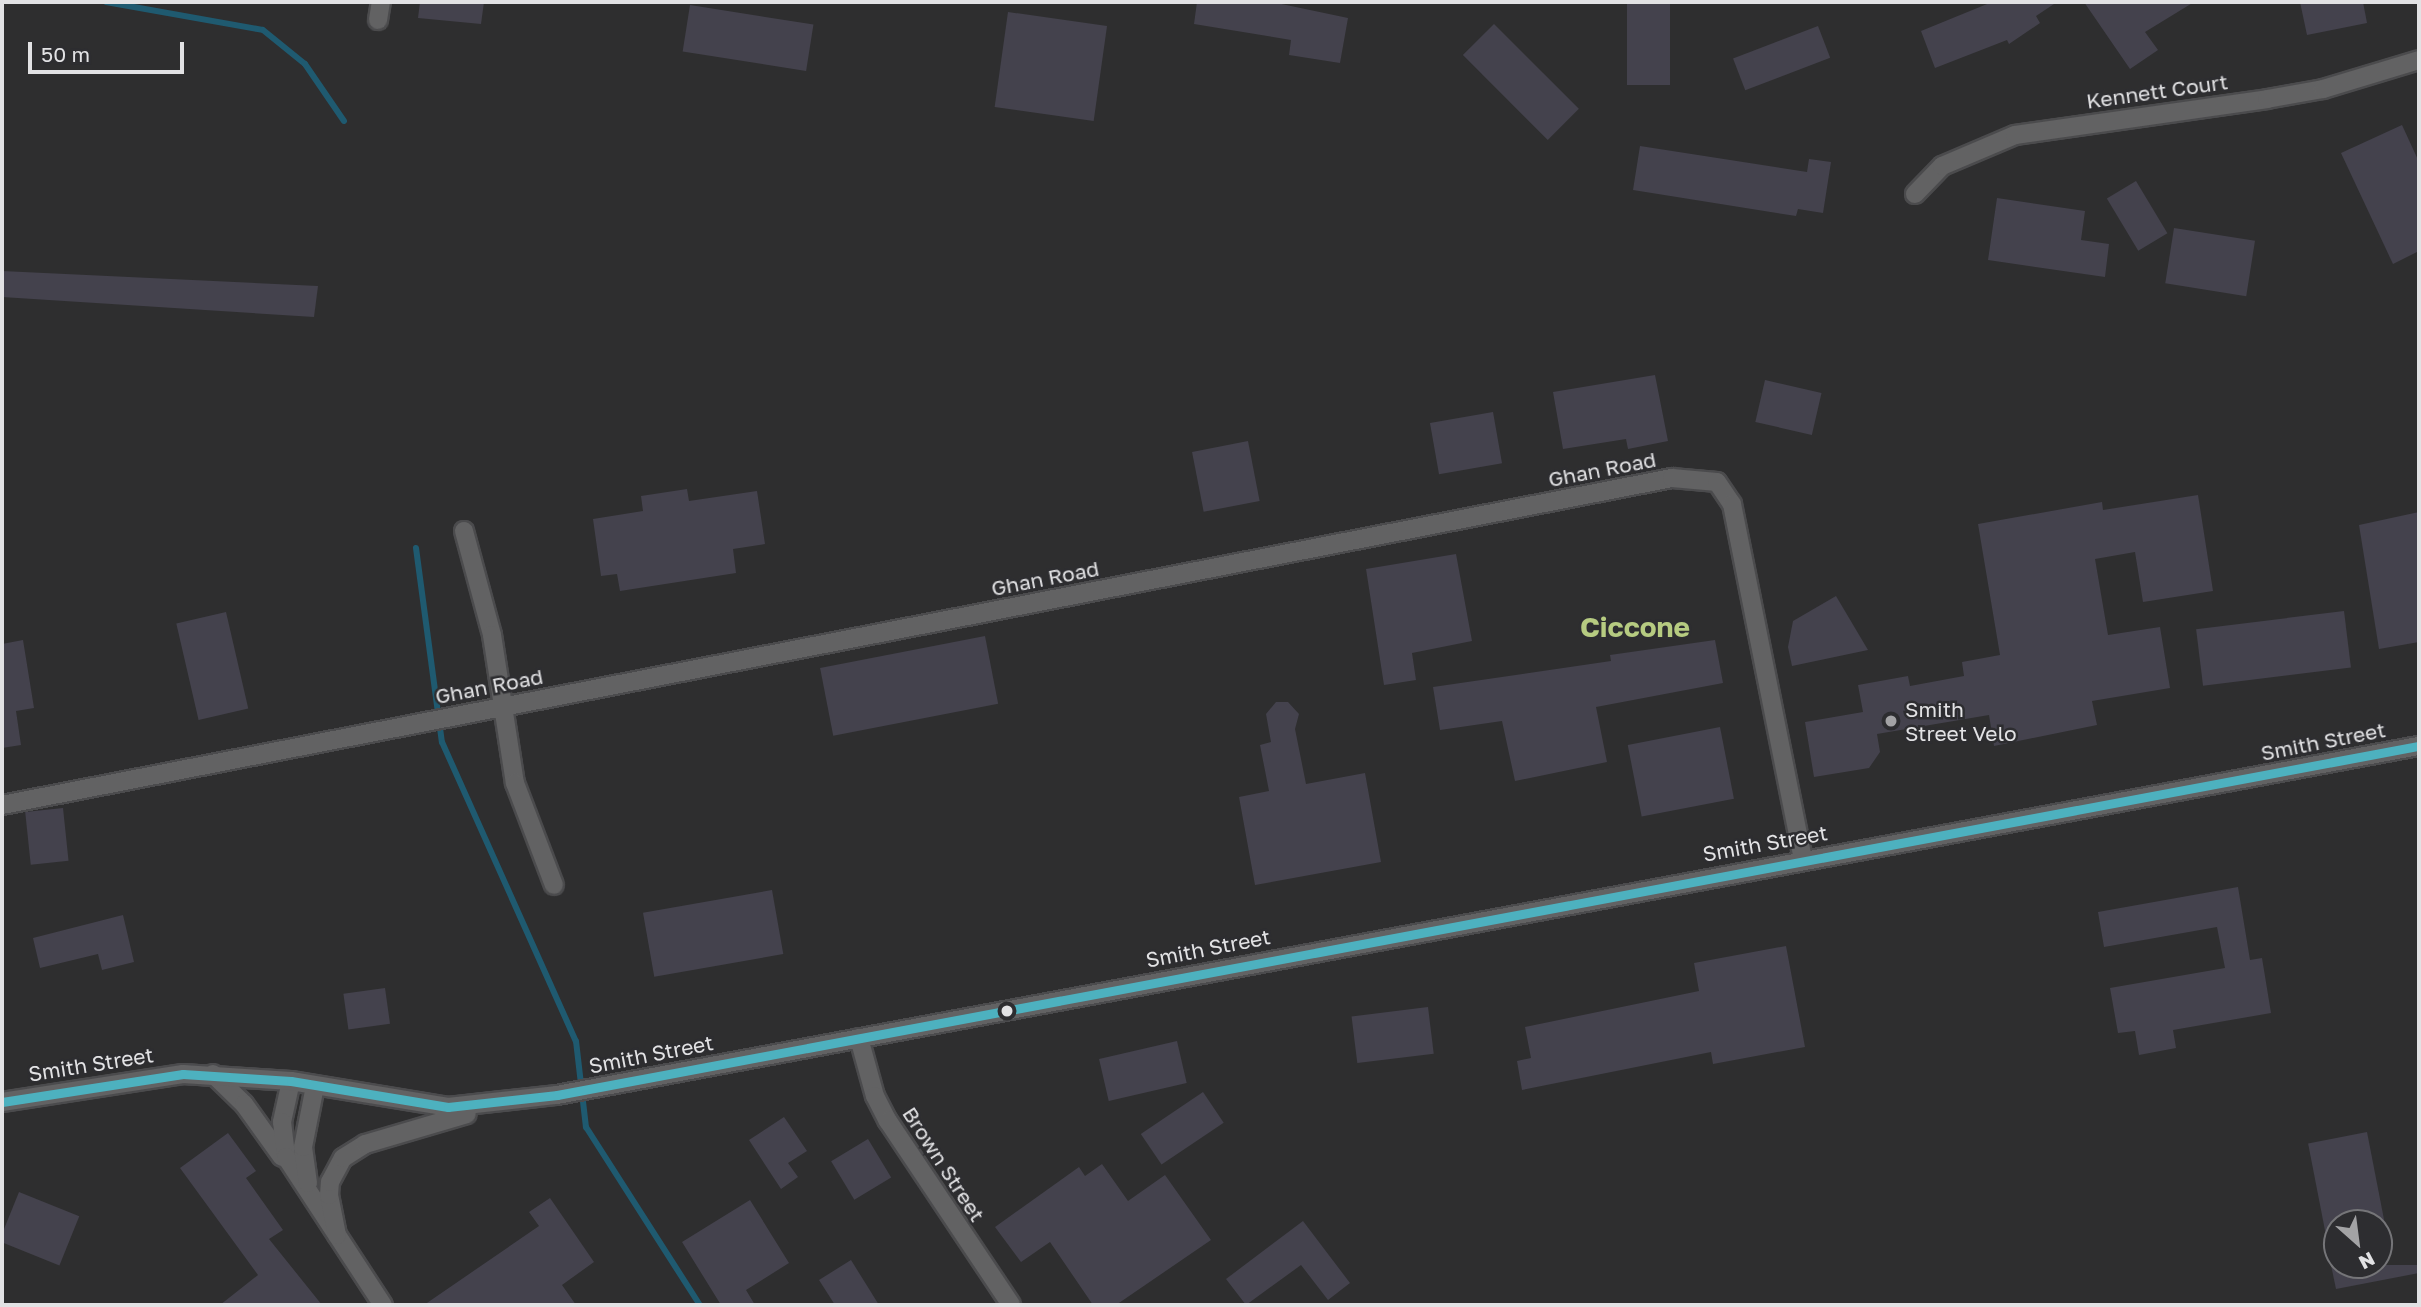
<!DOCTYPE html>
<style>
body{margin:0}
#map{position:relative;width:2421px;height:1307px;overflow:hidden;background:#2e2e2f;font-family:"Golos Text",sans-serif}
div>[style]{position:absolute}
.stream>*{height:6px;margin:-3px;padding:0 3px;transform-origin:3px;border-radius:3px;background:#1f5a70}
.building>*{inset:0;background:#44424d;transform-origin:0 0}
.roads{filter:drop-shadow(2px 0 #4b4b4d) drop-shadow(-2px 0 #4b4b4d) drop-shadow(0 2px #4b4b4d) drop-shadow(0 -2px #4b4b4d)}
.minor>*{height:18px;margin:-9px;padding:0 9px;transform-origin:9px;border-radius:9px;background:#626263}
.bus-1>*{height:9px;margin:-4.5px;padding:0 4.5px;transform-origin:4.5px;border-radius:4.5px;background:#4db1bf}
.dots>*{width:19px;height:19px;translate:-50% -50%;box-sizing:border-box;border:4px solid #2d2d30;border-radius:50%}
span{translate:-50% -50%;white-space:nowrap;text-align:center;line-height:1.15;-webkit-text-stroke:5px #2d2d30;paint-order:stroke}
.street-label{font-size:21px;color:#e2e2e4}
.poi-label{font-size:21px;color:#e2e2e4}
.left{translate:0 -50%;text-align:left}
.district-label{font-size:28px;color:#b6cb81;font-weight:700}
.frame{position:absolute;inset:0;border:4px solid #e2e2e4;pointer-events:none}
.north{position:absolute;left:2323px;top:1209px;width:70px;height:70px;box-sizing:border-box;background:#2d2d30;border:2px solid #757578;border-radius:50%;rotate:152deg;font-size:19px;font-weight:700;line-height:28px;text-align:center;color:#e2e2e4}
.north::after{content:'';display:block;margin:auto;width:24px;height:32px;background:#a3a3a5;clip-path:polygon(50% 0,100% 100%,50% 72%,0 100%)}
.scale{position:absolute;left:28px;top:42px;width:156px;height:32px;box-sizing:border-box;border:4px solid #e2e2e4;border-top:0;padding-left:9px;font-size:21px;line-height:24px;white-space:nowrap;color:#e2e2e4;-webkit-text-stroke:5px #2d2d30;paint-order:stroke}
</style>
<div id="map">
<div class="stream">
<div style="left:106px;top:2px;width:159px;rotate:10.1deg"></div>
<div style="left:263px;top:30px;width:54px;rotate:39deg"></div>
<div style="left:305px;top:64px;width:69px;rotate:55.6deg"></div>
<div style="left:416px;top:548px;width:196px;rotate:82.4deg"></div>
<div style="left:442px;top:742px;width:328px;rotate:65.9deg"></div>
<div style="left:576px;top:1041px;width:87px;rotate:83.4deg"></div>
<div style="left:586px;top:1127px;width:211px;rotate:57.4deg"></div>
</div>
<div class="building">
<div style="clip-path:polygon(420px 2px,484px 2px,481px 24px,418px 18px)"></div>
<div style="clip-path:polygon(1197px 2px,1272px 2px,1348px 18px,1340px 63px,1289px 55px,1291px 40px,1194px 24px)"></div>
<div style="left:1627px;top:2px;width:43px;height:83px"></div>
<div style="clip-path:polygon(1992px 2px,2057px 2px,2036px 16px,2040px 23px,2009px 44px,2007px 40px,1935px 68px,1921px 31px)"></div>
<div style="clip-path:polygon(2084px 2px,2194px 2px,2145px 32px,2158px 50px,2130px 69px)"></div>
<div style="clip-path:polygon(2300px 2px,2363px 2px,2367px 23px,2307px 35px)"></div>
<div style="left:690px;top:5px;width:125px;height:47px;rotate:9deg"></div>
<div style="left:1008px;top:12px;width:100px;height:96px;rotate:8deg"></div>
<div style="left:1494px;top:24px;width:120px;height:44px;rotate:45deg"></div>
<div style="left:1818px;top:26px;width:34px;height:91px;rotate:69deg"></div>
<div style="clip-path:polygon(2402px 125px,2419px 162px,2419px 251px,2393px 264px,2341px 153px)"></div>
<div style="clip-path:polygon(1640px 146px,1807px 172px,1809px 159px,1831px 162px,1823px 213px,1798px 209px,1796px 216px,1633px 190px)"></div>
<div style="left:2136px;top:181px;width:61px;height:34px;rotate:59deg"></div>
<div style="clip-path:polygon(1997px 198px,2085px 211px,2081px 240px,2109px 244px,2105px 277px,1988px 260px)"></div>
<div style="left:2174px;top:228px;width:82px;height:56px;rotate:9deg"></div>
<div style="clip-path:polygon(2px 271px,318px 286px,314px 317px,2px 297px)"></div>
<div style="clip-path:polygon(1655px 375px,1668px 441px,1628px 449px,1626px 439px,1563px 449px,1553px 392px)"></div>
<div style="left:1765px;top:380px;width:58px;height:43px;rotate:13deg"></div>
<div style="left:1493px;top:412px;width:52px;height:64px;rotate:80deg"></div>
<div style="left:1248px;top:441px;width:61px;height:57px;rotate:79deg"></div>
<div style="clip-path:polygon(687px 489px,689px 501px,757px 491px,765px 544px,733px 549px,736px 573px,620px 591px,617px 574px,601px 576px,593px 519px,643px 511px,641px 496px)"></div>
<div style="clip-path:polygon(2198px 495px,2213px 591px,2143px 602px,2135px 552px,2095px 559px,2108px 635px,2160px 627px,2170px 688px,2092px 701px,2097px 725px,1994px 746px,1989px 715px,1877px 734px,1880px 752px,1869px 768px,1814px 777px,1805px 722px,1863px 712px,1858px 685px,1908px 676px,1910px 686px,1964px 676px,1962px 662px,2000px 655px,1978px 524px,2102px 502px,2103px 510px)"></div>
<div style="clip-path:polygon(2419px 512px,2419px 642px,2379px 649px,2359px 525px)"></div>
<div style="clip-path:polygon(1456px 554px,1472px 641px,1412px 653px,1416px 680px,1384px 685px,1366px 569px)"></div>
<div style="clip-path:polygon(1836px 596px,1868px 650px,1792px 666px,1788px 647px,1793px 621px)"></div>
<div style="left:2344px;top:611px;width:57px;height:149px;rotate:83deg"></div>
<div style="left:226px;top:612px;width:99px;height:51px;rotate:77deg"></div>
<div style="left:985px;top:636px;width:69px;height:168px;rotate:79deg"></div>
<div style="clip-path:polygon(23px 640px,34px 708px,16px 711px,21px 745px,2px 748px,2px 644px)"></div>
<div style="clip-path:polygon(1715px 640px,1723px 683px,1596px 707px,1607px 762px,1515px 781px,1502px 721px,1440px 730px,1433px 687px,1611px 661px,1610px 655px)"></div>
<div style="clip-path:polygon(1276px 702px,1288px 702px,1299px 714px,1295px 729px,1306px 784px,1365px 773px,1381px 862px,1255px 885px,1239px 797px,1269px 791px,1260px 745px,1271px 742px,1266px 714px)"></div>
<div style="left:1720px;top:727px;width:73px;height:94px;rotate:79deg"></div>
<div style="left:63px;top:808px;width:53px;height:38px;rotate:84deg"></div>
<div style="clip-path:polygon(2238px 887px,2250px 960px,2262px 958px,2271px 1013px,2173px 1030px,2176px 1048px,2139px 1055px,2135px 1031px,2118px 1033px,2110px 988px,2225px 968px,2217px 927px,2104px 947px,2098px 912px)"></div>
<div style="left:772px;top:890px;width:65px;height:131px;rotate:80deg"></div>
<div style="clip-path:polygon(123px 915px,134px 962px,102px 970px,98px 954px,40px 968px,33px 938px)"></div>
<div style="clip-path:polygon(1786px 946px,1805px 1047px,1713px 1064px,1711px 1052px,1522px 1090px,1517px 1061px,1531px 1058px,1525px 1027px,1699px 991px,1694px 963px)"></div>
<div style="left:385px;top:988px;width:36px;height:42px;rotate:82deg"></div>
<div style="left:1428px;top:1007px;width:47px;height:77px;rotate:83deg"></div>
<div style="left:1177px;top:1041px;width:43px;height:80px;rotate:77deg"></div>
<div style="left:1203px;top:1092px;width:37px;height:75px;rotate:56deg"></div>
<div style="clip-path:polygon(784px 1117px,807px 1151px,788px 1163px,798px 1177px,781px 1189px,749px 1140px)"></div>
<div style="left:2367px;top:1132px;width:93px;height:60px;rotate:79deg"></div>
<div style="clip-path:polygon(228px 1133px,256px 1171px,246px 1178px,283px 1230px,269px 1239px,322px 1305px,220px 1305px,258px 1275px,180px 1168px)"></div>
<div style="left:868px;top:1139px;width:45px;height:43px;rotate:59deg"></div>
<div style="clip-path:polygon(1102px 1164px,1128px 1201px,1165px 1175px,1211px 1240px,1116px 1305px,1093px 1305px,1050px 1242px,1021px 1262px,995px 1227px,1079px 1167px,1085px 1176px)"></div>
<div style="left:19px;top:1192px;width:65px;height:53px;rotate:22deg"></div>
<div style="clip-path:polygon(550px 1198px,594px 1262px,562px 1285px,576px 1305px,424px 1305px,539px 1226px,529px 1212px)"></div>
<div style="clip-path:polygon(750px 1200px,789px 1263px,746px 1290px,755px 1305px,721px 1305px,682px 1242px)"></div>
<div style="clip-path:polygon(1303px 1221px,1350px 1283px,1328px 1300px,1301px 1265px,1246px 1305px,1226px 1279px)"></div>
<div style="clip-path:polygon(851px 1260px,879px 1305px,835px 1305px,819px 1280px)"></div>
<div style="clip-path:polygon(2331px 1265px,2419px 1265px,2419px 1273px,2336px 1289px)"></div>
</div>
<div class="roads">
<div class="minor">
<div style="left:378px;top:20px;width:18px;rotate:-81deg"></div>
<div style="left:1915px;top:194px;width:39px;rotate:-46deg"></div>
<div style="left:1942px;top:166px;width:79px;rotate:-23deg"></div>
<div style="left:2015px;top:135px;width:255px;rotate:-8.1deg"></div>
<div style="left:2267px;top:99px;width:57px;rotate:-10.1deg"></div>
<div style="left:2323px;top:89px;width:100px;rotate:-16.8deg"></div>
<div style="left:464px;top:531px;width:108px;rotate:74.9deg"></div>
<div style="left:492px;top:635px;width:150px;rotate:81.2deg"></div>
<div style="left:515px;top:783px;width:109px;rotate:69.1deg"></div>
<div style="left:2px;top:805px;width:1702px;rotate:-11.08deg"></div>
<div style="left:1672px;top:478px;width:45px;rotate:5.1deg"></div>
<div style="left:1717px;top:482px;width:27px;rotate:56deg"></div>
<div style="left:1732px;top:504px;width:362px;rotate:78.7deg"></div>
<div style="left:859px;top:1038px;width:60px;rotate:74.6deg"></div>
<div style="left:875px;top:1096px;width:28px;rotate:63deg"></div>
<div style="left:888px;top:1121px;width:221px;rotate:56.2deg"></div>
<div style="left:213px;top:1074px;width:43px;rotate:44.1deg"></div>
<div style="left:244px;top:1104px;width:65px;rotate:54.4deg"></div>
<div style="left:291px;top:1081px;width:42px;rotate:102.4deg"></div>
<div style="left:282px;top:1122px;width:35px;rotate:83deg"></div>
<div style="left:286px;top:1157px;width:177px;rotate:56.8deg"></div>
<div style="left:2px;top:1102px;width:183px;rotate:-8.8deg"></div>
<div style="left:183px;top:1074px;width:108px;rotate:3.7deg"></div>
<div style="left:291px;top:1081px;width:159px;rotate:9.4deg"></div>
<div style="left:448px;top:1107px;width:110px;rotate:-6.3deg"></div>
<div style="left:557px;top:1095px;width:1894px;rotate:-10.62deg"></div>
<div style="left:308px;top:1183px;width:36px;rotate:-98deg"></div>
<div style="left:303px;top:1147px;width:62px;rotate:-78.9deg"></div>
<div style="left:337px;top:1235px;width:41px;rotate:-101.3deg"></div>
<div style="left:329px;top:1195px;width:13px;rotate:-86deg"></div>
<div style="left:330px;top:1182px;width:27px;rotate:-62deg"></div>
<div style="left:343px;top:1158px;width:26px;rotate:-32deg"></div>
<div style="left:365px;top:1144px;width:106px;rotate:-16.4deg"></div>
</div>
</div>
<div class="bus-1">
<div style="left:2px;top:1102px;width:183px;rotate:-8.8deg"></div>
<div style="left:183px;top:1074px;width:108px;rotate:3.7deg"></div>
<div style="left:291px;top:1081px;width:159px;rotate:9.4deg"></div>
<div style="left:448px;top:1107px;width:110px;rotate:-6.3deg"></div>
<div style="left:557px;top:1095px;width:1894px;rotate:-10.62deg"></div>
</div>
<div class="dots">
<div style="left:1891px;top:721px;background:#a3a3a5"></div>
<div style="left:1007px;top:1011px;background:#e2e2e4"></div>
</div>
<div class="street-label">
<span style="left:2157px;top:91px;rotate:-8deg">Kennett Court</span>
<span style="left:1602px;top:469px;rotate:-11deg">Ghan Road</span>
<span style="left:1045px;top:578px;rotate:-11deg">Ghan Road</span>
<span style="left:489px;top:686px;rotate:-11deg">Ghan Road</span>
<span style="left:2323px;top:741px;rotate:-11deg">Smith Street</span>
<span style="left:1765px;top:843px;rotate:-10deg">Smith Street</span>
<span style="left:1208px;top:948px;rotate:-11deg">Smith Street</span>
<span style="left:651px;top:1054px;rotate:-11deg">Smith Street</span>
<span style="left:91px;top:1064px;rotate:-9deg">Smith Street</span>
<span style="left:944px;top:1164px;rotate:57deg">Brown Street</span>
</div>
<div class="poi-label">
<span class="left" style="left:1905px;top:721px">Smith<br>Street Velo</span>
</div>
<div class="district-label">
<span style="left:1635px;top:627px">Ciccone</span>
</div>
<div class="frame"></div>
<div class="north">N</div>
<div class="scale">50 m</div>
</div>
